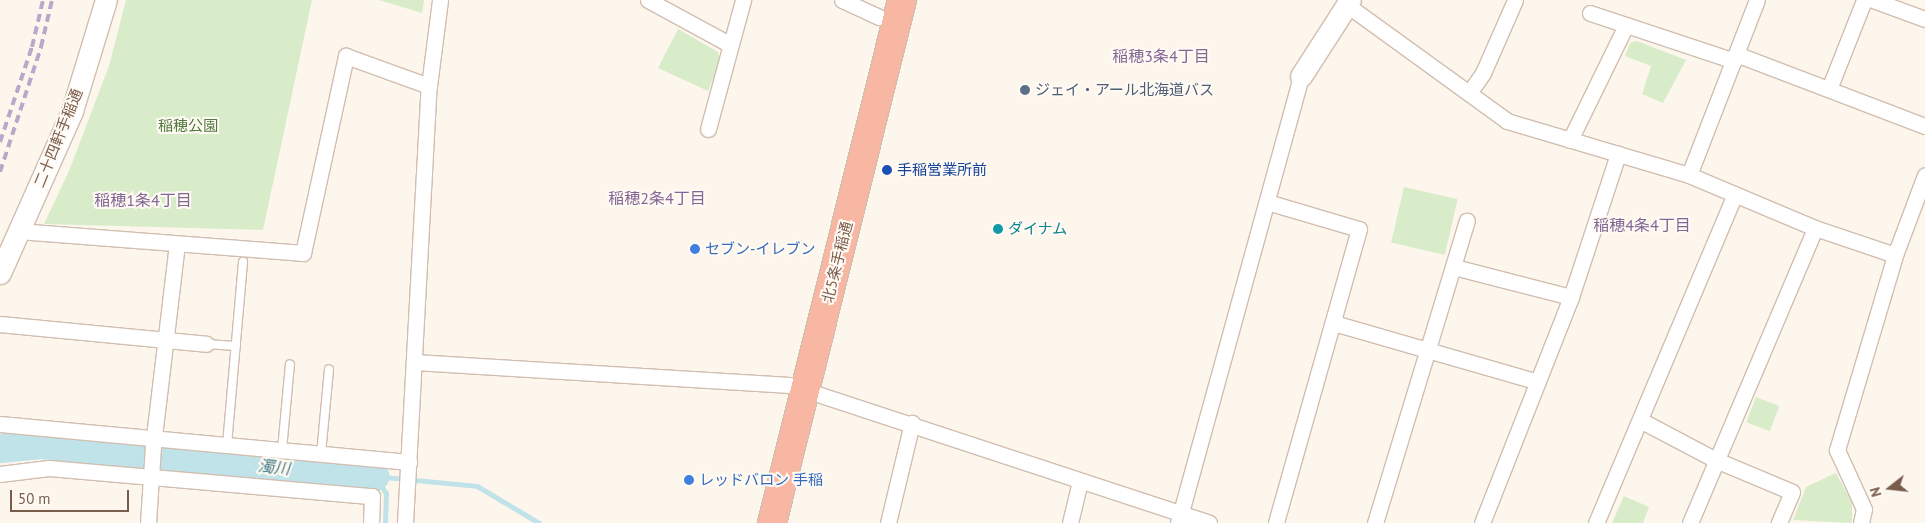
<!DOCTYPE html>
<meta charset="utf-8">
<style>
body{margin:0}
#map{position:relative;width:1925px;height:523px;overflow:hidden;background:#fdf6ec;font-family:"PT Sans","Noto Sans JP",sans-serif}
div>[style]{position:absolute}
.green>*{inset:0;background:#d8ecc9;transform-origin:0 0}
.stream>*{height:5px;margin:-2.5px;padding:0 2.5px;transform-origin:2.5px;border-radius:2.5px;background:#bfe3e8}
.river>*{height:29px;margin:-14.5px;padding:0 14.5px;transform-origin:14.5px;border-radius:14.5px;background:#bfe3e8}
.roads{filter:drop-shadow(1px 0 #d1beb0) drop-shadow(-1px 0 #d1beb0) drop-shadow(0 1px #d1beb0) drop-shadow(0 -1px #d1beb0)}
.lane>*{height:8px;margin:-4px;padding:0 4px;transform-origin:4px;border-radius:4px;background:#fff}
.street>*{height:15px;margin:-7.5px;padding:0 7.5px;transform-origin:7.5px;border-radius:7.5px;background:#fff}
.secondary>*{height:21px;margin:-10.5px;padding:0 10.5px;transform-origin:10.5px;border-radius:10.5px;background:#fff}
.highway>*{height:28px;margin:-14px;padding:0 14px;transform-origin:14px;border-radius:14px;background:#f7b7a3}
.rail>*{height:4px;margin-top:-2px;transform-origin:0;background:repeating-linear-gradient(90deg,#b9a8c9 0 8px,transparent 0 13px)}
.dots>*{width:14px;height:14px;translate:-50% -50%;box-sizing:border-box;border:2px solid #fffaf3;border-radius:50%}
span{translate:-50% -50%;white-space:nowrap;text-align:center;line-height:1.15;-webkit-text-stroke:4px #fffaf3;paint-order:stroke}
.service-label{font-size:15px;color:#4e5e75}
.left{translate:0 -50%;text-align:left}
.park-label{font-size:15px;color:#537a41}
.street-label{font-size:15px;color:#7a5c4d}
.transit-label{font-size:15px;color:#164399}
.culture-label{font-size:15px;color:#0d838f}
.shop-label{font-size:15px;color:#366cbe}
.neighbourhood-label{font-size:16px;color:#846695}
.water-label{font-size:16px;color:#437c86;font-style:italic}
.north{position:absolute;left:1865px;top:463px;width:50px;height:50px;-webkit-text-stroke:4px #fffaf3;paint-order:stroke;rotate:254deg;font-size:14px;font-weight:700;line-height:20px;text-align:center;color:#7a5c4d}
.north::after{content:'';display:block;margin:auto;width:18px;height:22px;background:#7a5c4d;clip-path:polygon(50% 0,100% 100%,50% 72%,0 100%)}
.scale{position:absolute;left:10px;top:490px;width:119px;height:22px;box-sizing:border-box;border:2px solid #7a5c4d;border-top:0;padding-left:6px;font-size:15px;line-height:18px;white-space:nowrap;color:#7a5c4d;-webkit-text-stroke:4px #fffaf3;paint-order:stroke}
</style>
<div id="map">
<div class="green">
<div style="clip-path:polygon(126px 0,312px 0,263px 230px,44px 224px,69px 171px,109px 66px)"></div>
<div style="clip-path:polygon(379px 0,424px 0,422px 13px)"></div>
<div style="clip-path:polygon(678px 29px,718px 52px,720px 61px,708px 91px,658px 68px)"></div>
<div style="clip-path:polygon(1637px 41px,1686px 60px,1663px 103px,1642px 94px,1651px 66px,1625px 56px,1630px 43px)"></div>
<div style="left:1404px;top:187px;width:55px;height:57px;rotate:13deg"></div>
<div style="left:1756px;top:397px;width:25px;height:27px;rotate:21deg"></div>
<div style="clip-path:polygon(1836px 473px,1852px 503px,1852px 523px,1793px 520px,1806px 487px)"></div>
<div style="clip-path:polygon(1624px 496px,1649px 507px,1643px 523px,1612px 523px)"></div>
</div>
<div class="stream">
<div style="left:374px;top:476px;width:103px;rotate:5.5deg"></div>
<div style="left:477px;top:486px;width:72px;rotate:30.8deg"></div>
<div style="left:374px;top:476px;width:21px;rotate:55deg"></div>
<div style="left:386px;top:493px;width:30px;rotate:92deg"></div>
</div>
<div class="river">
<div style="left:0;top:448px;width:41px;rotate:-5.6deg"></div>
<div style="left:41px;top:444px;width:335px;rotate:5.5deg"></div>
</div>
<div class="roads">
<div class="lane">
<div style="left:206px;top:344px;width:30px;rotate:4deg"></div>
<div style="left:227px;top:445px;width:184px;rotate:-85deg"></div>
<div style="left:282px;top:450px;width:86px;rotate:-84.7deg"></div>
<div style="left:321px;top:454px;width:85px;rotate:-84.6deg"></div>
</div>
<div class="street">
<div style="left:648px;top:0;width:94px;rotate:28.5deg"></div>
<div style="left:842px;top:0;width:41px;rotate:24.7deg"></div>
<div style="left:1873px;top:0;width:55px;rotate:20.1deg"></div>
<div style="left:1347px;top:5px;width:198px;rotate:35.9deg"></div>
<div style="left:1507px;top:121px;width:190px;rotate:16.5deg"></div>
<div style="left:1689px;top:175px;width:137px;rotate:22.8deg"></div>
<div style="left:1815px;top:228px;width:84px;rotate:18.6deg"></div>
<div style="left:1590px;top:13px;width:152px;rotate:18.4deg"></div>
<div style="left:1736px;top:54px;width:202px;rotate:20.9deg"></div>
<div style="left:1829px;top:89px;width:96px;rotate:-68.5deg"></div>
<div style="left:1469px;top:93px;width:24px;rotate:-55deg"></div>
<div style="left:1483px;top:73px;width:80px;rotate:-66.3deg"></div>
<div style="left:708px;top:129px;width:134px;rotate:-74.8deg"></div>
<div style="left:1570px;top:140px;width:128px;rotate:-64deg"></div>
<div style="left:1689px;top:175px;width:188px;rotate:-68.8deg"></div>
<div style="left:1267px;top:202px;width:96px;rotate:16.4deg"></div>
<div style="left:1359px;top:229px;width:305px;rotate:105.8deg"></div>
<div style="left:19px;top:231px;width:285px;rotate:4.4deg"></div>
<div style="left:303px;top:253px;width:202px;rotate:-77.7deg"></div>
<div style="left:346px;top:56px;width:88px;rotate:19.9deg"></div>
<div style="left:1454px;top:267px;width:121px;rotate:14.4deg"></div>
<div style="left:1334px;top:323px;width:212px;rotate:16.1deg"></div>
<div style="left:0;top:324px;width:207px;rotate:5.5deg"></div>
<div style="left:414px;top:362px;width:377px;rotate:3.5deg"></div>
<div style="left:790px;top:385px;width:441px;rotate:18.2deg"></div>
<div style="left:1640px;top:420px;width:86px;rotate:27.8deg"></div>
<div style="left:1716px;top:460px;width:82px;rotate:22.8deg"></div>
<div style="left:1792px;top:492px;width:34px;rotate:113deg"></div>
<div style="left:0;top:424px;width:411px;rotate:5.3deg"></div>
<div style="left:0;top:474px;width:49px;rotate:-7deg"></div>
<div style="left:49px;top:468px;width:324px;rotate:5deg"></div>
<div style="left:372px;top:496px;width:27px;rotate:92deg"></div>
<div style="left:148px;top:523px;width:78px;rotate:-86.3deg"></div>
<div style="left:153px;top:445px;width:202px;rotate:-83.2deg"></div>
<div style="left:405px;top:523px;width:438px;rotate:-86.9deg"></div>
<div style="left:429px;top:86px;width:87px;rotate:-82.7deg"></div>
<div style="left:888px;top:523px;width:103px;rotate:-76.5deg"></div>
<div style="left:1070px;top:523px;width:43px;rotate:-76.6deg"></div>
<div style="left:1178px;top:523px;width:464px;rotate:-74.6deg"></div>
<div style="left:1375px;top:523px;width:316px;rotate:-73.1deg"></div>
<div style="left:1482px;top:523px;width:243px;rotate:-68.5deg"></div>
<div style="left:1571px;top:297px;width:151px;rotate:-71.8deg"></div>
<div style="left:1596px;top:523px;width:357px;rotate:-67.1deg"></div>
<div style="left:1690px;top:523px;width:320px;rotate:-67deg"></div>
<div style="left:1861px;top:523px;width:14px;rotate:-78deg"></div>
<div style="left:1864px;top:509px;width:65px;rotate:-114.6deg"></div>
<div style="left:1837px;top:450px;width:203px;rotate:-73.4deg"></div>
<div style="left:1895px;top:255px;width:85px;rotate:-69.4deg"></div>
</div>
<div class="secondary">
<div style="left:1301px;top:76px;width:90px;rotate:-57.2deg"></div>
<div style="left:0;top:273px;width:177px;rotate:-66deg"></div>
<div style="left:72px;top:111px;width:116px;rotate:-73deg"></div>
</div>
<div class="highway">
<div style="left:772px;top:523px;width:539px;rotate:-76.04deg"></div>
</div>
</div>
<div class="rail">
<div style="left:0;top:142px;width:100px;rotate:-71.4deg"></div>
<div style="left:32px;top:47px;width:48px;rotate:-76.8deg"></div>
<div style="left:0;top:172px;width:132px;rotate:-71.8deg"></div>
<div style="left:41px;top:47px;width:48px;rotate:-76.8deg"></div>
</div>
<div class="dots">
<div style="left:1025px;top:90px;background:#5c6f8a"></div>
<div style="left:887px;top:170px;background:#1a4fb4"></div>
<div style="left:998px;top:229px;background:#0f9aa8"></div>
<div style="left:695px;top:249px;background:#3f7fe0"></div>
<div style="left:689px;top:480px;background:#3f7fe0"></div>
</div>
<div class="service-label">
<span class="left" style="left:1035px;top:90px">ジェイ・アール北海道バス</span>
</div>
<div class="park-label">
<span style="left:188px;top:126px">稲穂公園</span>
</div>
<div class="street-label">
<span style="left:58px;top:138px;rotate:-68deg">二十四軒手稲通</span>
<span style="left:837px;top:262px;rotate:-76deg">北5条手稲通</span>
</div>
<div class="transit-label">
<span class="left" style="left:897px;top:170px">手稲営業所前</span>
</div>
<div class="culture-label">
<span class="left" style="left:1008px;top:229px">ダイナム</span>
</div>
<div class="shop-label">
<span class="left" style="left:705px;top:249px">セブン-イレブン</span>
<span class="left" style="left:699px;top:480px">レッドバロン 手稲</span>
</div>
<div class="neighbourhood-label">
<span style="left:1161px;top:56px">稲穂3条4丁目</span>
<span style="left:657px;top:198px">稲穂2条4丁目</span>
<span style="left:143px;top:200px">稲穂1条4丁目</span>
<span style="left:1642px;top:225px">稲穂4条4丁目</span>
</div>
<div class="water-label">
<span style="left:274px;top:467px;rotate:6deg">濁川</span>
</div>
<div class="north">N</div>
<div class="scale">50 m</div>
</div>
